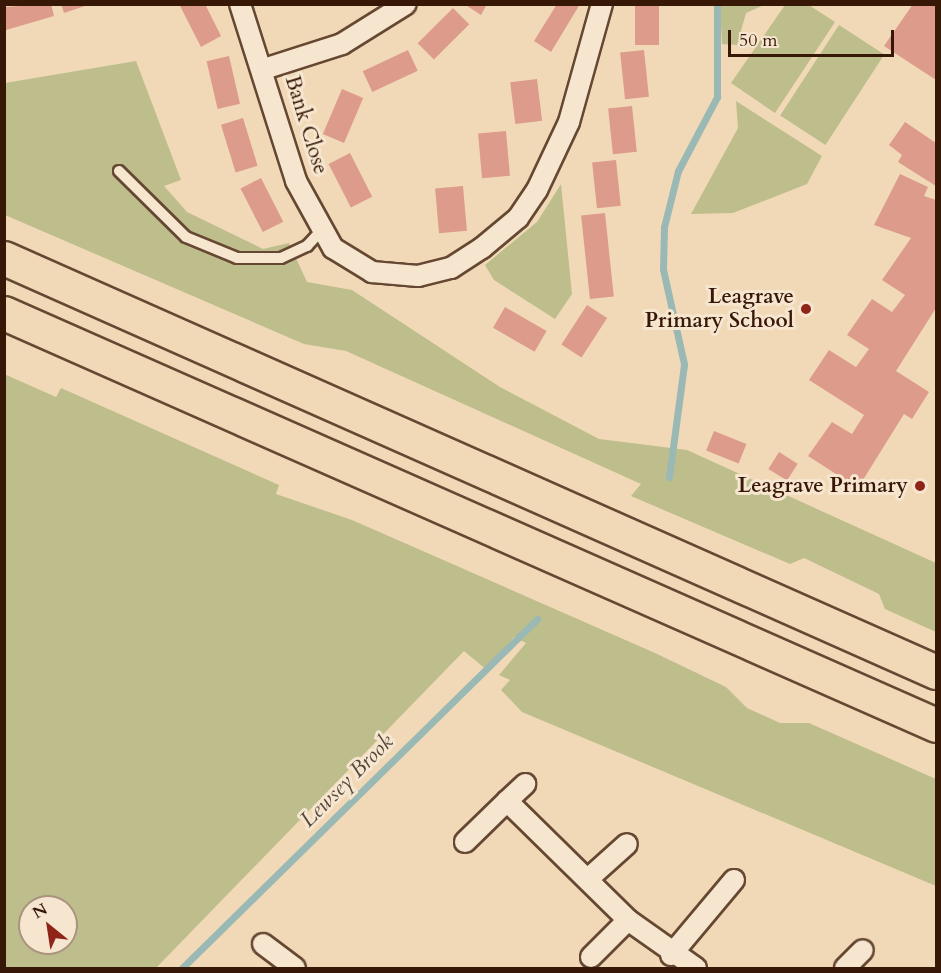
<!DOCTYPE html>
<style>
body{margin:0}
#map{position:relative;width:941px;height:973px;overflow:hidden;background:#f1d9b7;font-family:Cardo,serif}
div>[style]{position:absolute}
.green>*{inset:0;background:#bdbe8c;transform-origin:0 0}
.stream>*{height:7px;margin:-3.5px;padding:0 3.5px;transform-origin:3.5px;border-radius:3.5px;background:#9bb9b4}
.building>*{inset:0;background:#dd9b8b;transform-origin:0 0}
.roads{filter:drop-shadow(2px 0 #664832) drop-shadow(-2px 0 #664832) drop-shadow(0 2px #664832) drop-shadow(0 -2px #664832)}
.lane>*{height:10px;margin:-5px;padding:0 5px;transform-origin:5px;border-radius:5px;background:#f6e6d0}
.street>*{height:20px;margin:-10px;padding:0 10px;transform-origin:10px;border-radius:10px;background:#f6e6d0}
.highway>*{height:33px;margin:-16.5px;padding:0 16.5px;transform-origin:16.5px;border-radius:16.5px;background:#f1d9b7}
.dots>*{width:16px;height:16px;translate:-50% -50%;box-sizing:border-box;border:3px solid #f6e6d0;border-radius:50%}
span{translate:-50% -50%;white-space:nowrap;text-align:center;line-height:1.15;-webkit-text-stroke:6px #f6e6d0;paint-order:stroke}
.street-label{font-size:21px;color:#371706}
.poi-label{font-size:21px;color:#371706;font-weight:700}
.right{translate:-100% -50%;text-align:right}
.water-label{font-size:22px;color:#55483a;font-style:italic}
.frame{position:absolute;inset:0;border:6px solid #371706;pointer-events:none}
.north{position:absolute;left:18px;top:895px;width:60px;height:60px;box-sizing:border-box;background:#f6e6d0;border:2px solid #aa937f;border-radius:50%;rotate:330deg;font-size:16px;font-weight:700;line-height:24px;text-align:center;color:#371706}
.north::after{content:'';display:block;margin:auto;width:21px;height:27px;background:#8f2418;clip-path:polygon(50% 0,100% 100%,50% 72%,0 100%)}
.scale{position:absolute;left:728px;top:30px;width:166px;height:27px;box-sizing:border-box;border:3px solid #371706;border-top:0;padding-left:8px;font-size:18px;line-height:21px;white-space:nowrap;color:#371706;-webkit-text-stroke:4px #f6e6d0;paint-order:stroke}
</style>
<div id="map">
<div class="green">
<div style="clip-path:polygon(720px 5px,764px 5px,746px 13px,737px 45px,722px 44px)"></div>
<div style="clip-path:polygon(785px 5px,809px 5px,835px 22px,775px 113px,731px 83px)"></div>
<div style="left:839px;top:25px;width:54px;height:108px;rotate:33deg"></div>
<div style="clip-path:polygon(136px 61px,181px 180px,164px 186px,187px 212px,263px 249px,289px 243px,307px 282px,352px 290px,500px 387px,599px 439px,687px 450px,936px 563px,936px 632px,885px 609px,879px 594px,804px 558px,790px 564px,631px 496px,641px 484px,346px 351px,304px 344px,5px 215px,5px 83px)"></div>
<div style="clip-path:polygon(736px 101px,822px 156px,807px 184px,733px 213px,691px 214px,738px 128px)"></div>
<div style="clip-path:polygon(561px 184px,572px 294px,555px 319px,494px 280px,485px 265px,537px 222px)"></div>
<div style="clip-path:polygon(evenodd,4px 374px,56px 397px,61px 388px,279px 485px,276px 494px,352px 520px,655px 653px,726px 687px,747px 708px,780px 723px,809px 723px,936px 779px,936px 886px,522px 712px,501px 690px,510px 680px,499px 675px,526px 643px,514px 637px,488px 671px,464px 651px,156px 968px,5px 968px,4px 374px,30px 907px,66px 907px,66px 943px,30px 943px,30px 907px)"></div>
</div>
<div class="stream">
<div style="left:669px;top:477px;width:114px;rotate:-82.4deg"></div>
<div style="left:684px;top:364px;width:97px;rotate:-102.5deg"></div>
<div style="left:663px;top:269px;width:42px;rotate:-88.6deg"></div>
<div style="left:664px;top:227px;width:58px;rotate:-76deg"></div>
<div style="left:678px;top:171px;width:84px;rotate:-62.2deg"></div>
<div style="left:717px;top:97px;width:93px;rotate:-90deg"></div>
<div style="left:182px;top:968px;width:498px;rotate:-44.5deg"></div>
</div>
<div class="building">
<div style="clip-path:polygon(51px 4px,54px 16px,6px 30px,4px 7px)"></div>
<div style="clip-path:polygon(61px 4px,88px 4px,88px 5px,64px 13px)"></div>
<div style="clip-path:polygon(179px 4px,205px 4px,221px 36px,201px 47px)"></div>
<div style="clip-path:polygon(464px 4px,487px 4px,481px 15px)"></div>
<div style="clip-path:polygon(557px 4px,580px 4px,551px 52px,534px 41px)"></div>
<div style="left:635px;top:4px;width:24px;height:41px"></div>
<div style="clip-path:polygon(913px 4px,936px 4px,936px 80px,884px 46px)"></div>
<div style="left:453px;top:8px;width:23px;height:50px;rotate:45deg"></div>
<div style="left:408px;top:50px;width:23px;height:50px;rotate:65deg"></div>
<div style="left:644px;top:50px;width:47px;height:24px;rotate:84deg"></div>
<div style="left:229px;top:56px;width:49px;height:23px;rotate:77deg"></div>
<div style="left:537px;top:79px;width:42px;height:27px;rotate:83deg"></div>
<div style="left:342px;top:89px;width:23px;height:49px;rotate:23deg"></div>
<div style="left:632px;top:106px;width:46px;height:24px;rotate:84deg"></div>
<div style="left:243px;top:118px;width:50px;height:23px;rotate:73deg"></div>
<div style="clip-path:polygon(905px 122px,936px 143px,936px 186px,898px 162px,902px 155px,889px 145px)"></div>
<div style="left:506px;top:131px;width:45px;height:28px;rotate:85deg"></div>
<div style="left:350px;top:153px;width:49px;height:24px;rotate:63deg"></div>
<div style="left:616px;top:160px;width:46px;height:24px;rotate:84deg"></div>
<div style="clip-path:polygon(900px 174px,928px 187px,924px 196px,936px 200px,936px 308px,896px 371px,929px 392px,912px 419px,904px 414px,858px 488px,808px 456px,832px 422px,852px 434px,864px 415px,809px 380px,829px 350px,856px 367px,869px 349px,847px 335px,872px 299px,892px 312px,905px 295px,882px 280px,911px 238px,874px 225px)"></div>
<div style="left:261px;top:178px;width:49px;height:23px;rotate:63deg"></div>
<div style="left:463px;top:186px;width:45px;height:28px;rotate:85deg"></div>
<div style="left:605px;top:213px;width:84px;height:24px;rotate:84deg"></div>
<div style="left:587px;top:305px;width:24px;height:47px;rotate:33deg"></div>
<div style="left:505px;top:307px;width:48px;height:24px;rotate:30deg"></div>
<div style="left:714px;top:431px;width:35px;height:21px;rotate:22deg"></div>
<div style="left:779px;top:452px;width:22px;height:20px;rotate:32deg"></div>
</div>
<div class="roads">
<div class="lane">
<div style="left:119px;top:171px;width:94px;rotate:44.6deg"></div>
<div style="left:186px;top:237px;width:55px;rotate:22.4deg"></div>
<div style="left:237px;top:258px;width:44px"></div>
<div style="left:281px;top:258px;width:29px;rotate:-25deg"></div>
<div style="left:307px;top:246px;width:23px;rotate:-47deg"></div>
</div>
<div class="street">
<div style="left:240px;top:4px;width:186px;rotate:72.4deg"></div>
<div style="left:296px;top:181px;width:77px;rotate:61.1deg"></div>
<div style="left:333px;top:248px;width:46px;rotate:31.6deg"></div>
<div style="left:372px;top:272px;width:46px;rotate:5deg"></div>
<div style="left:418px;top:276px;width:34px;rotate:-14deg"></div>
<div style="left:451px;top:268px;width:37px;rotate:-33deg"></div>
<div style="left:482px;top:248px;width:47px;rotate:-39.8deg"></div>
<div style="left:518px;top:218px;width:34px;rotate:-56deg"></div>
<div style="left:537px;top:190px;width:75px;rotate:-64.8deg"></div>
<div style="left:569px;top:122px;width:123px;rotate:-74.4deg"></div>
<div style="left:264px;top:69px;width:82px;rotate:-17.8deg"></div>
<div style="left:342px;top:44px;width:75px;rotate:-32deg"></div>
<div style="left:507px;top:801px;width:25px;rotate:-43deg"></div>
<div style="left:465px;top:842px;width:59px;rotate:-44.3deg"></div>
<div style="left:507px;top:801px;width:170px;rotate:44.5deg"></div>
<div style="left:628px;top:920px;width:83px;rotate:35.2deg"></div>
<div style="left:588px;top:879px;width:52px;rotate:-41.9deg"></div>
<div style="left:263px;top:944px;width:40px;rotate:37deg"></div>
<div style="left:671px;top:955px;width:98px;rotate:-50deg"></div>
<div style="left:591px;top:957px;width:52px;rotate:-45deg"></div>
<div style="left:845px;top:968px;width:25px;rotate:-45deg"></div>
</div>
<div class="highway">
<div style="left:4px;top:258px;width:1020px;rotate:23.95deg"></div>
<div style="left:4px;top:313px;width:1019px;rotate:23.85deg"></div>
</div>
</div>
<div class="dots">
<div style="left:806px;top:309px;background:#8f2418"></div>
<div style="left:920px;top:486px;background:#8f2418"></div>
</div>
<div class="street-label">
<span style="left:306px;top:125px;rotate:73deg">Bank Close</span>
</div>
<div class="poi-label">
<span class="right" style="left:794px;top:309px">Leagrave<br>Primary School</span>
<span class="right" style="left:908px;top:486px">Leagrave Primary</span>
</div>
<div class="water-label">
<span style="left:347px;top:781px;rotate:-45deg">Lewsey Brook</span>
</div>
<div class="frame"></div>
<div class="north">N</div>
<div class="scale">50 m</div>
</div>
